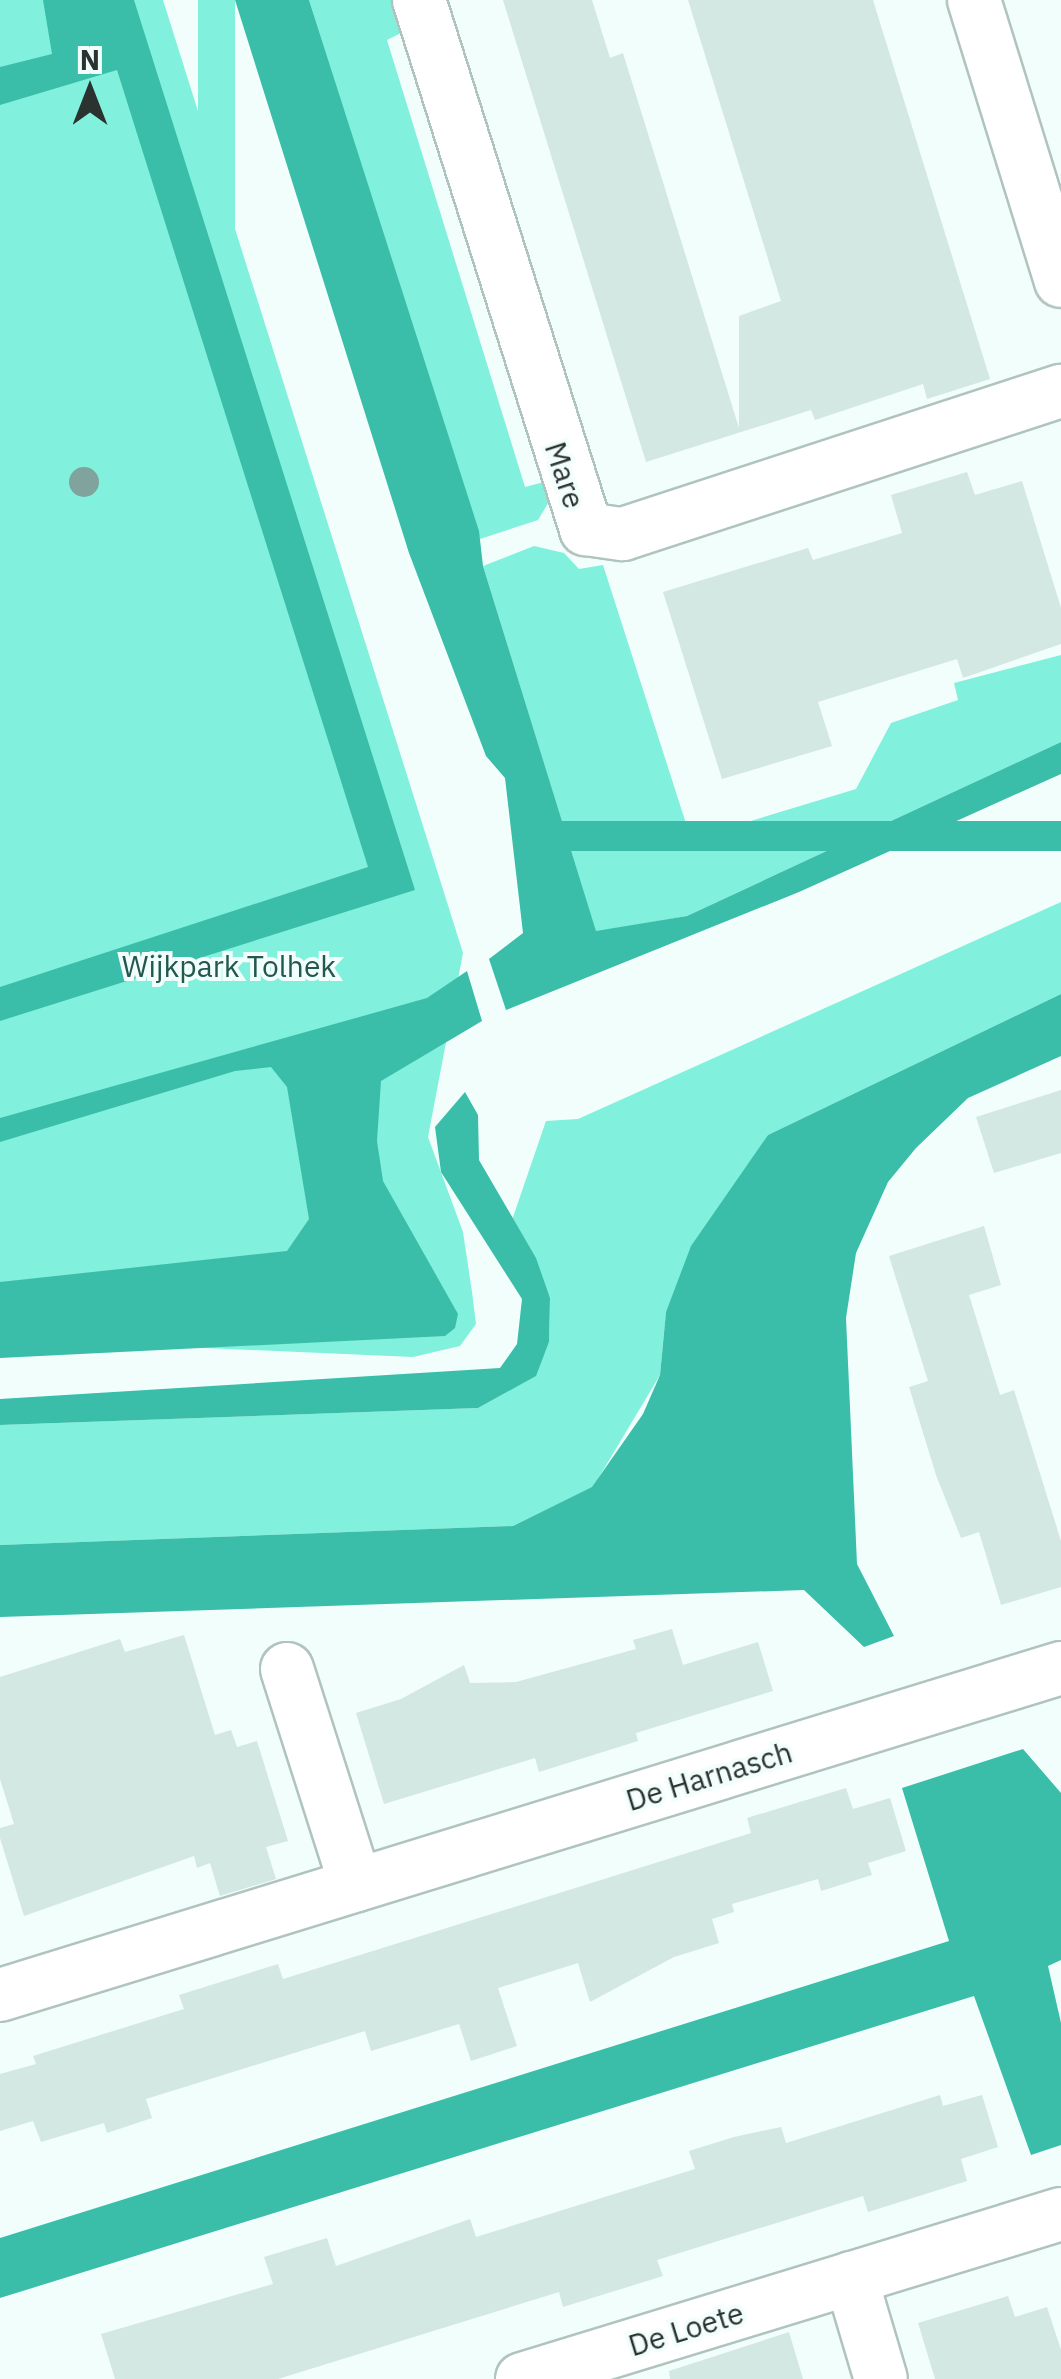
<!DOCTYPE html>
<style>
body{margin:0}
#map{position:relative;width:1061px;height:2379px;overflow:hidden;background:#f2fefc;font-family:"IBM Plex Sans",sans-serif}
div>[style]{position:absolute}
.green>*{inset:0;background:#81f0dc;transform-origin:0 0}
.water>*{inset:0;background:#3abea9;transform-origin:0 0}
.building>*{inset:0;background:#d3e7e3}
.roads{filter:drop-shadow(2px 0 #b0c4bf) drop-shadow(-2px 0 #b0c4bf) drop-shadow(0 2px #b0c4bf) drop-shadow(0 -2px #b0c4bf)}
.minor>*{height:52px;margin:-26px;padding:0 26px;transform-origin:26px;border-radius:26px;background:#fff}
.trees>*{width:30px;height:30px;margin:-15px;border-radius:50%;background:#80a39d}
span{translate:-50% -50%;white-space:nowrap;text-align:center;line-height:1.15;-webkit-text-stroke:8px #f2fefc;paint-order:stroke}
.street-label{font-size:30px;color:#2b3331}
.park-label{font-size:30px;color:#23584f}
.north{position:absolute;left:40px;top:40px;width:100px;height:100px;-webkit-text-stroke:8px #f2fefc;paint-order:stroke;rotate:0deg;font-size:28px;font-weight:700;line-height:40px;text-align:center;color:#2b3331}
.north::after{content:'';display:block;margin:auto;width:35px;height:45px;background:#2b3331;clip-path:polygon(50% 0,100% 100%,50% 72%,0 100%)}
</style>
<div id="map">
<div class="green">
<div style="clip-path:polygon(0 0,163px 0,463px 953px,428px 1137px,463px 1232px,472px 1292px,476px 1324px,460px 1346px,413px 1357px,0 1339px)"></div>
<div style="left:198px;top:0;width:37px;height:597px"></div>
<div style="clip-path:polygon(309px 0,394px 0,403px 32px,387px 40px,525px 487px,544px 482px,550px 500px,538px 520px,480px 539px)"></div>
<div style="clip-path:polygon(534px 546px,564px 553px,579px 569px,603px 565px,691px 839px,856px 789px,891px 723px,958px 700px,954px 683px,1061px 655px,1061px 742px,687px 916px,596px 932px,483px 566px)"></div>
<div style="clip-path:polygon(1061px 902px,1061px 994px,768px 1135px,666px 1312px,660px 1375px,593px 1487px,513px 1526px,0 1545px,0 1425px,478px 1408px,535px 1376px,549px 1342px,550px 1298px,512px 1220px,546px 1121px,578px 1119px)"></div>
</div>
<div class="water">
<div style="clip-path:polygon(43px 0,134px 0,415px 890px,0 1021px,0 987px,368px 867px,117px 70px,0 105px,0 67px,52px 54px)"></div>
<div style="clip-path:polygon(235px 0,309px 0,479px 531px,483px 566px,596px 931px,687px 916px,1061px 742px,1061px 774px,799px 892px,506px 1010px,489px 959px,523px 933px,505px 778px,486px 756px,409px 553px)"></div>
<div style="left:1061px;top:821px;width:30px;height:535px;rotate:90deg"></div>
<div style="clip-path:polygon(467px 971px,482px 1021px,381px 1081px,377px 1141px,383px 1181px,458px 1314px,455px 1328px,445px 1336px,0 1358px,0 1282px,287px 1251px,309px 1219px,287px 1087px,271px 1067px,235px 1071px,0 1142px,0 1118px,427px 998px)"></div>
<div style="clip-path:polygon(1061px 994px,1061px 1056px,968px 1098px,916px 1148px,888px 1182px,856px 1253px,846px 1318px,857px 1564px,894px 1636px,864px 1647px,804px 1590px,0 1617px,0 1545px,513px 1526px,592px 1487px,643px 1414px,660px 1375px,666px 1312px,691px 1246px,768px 1135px)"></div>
<div style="clip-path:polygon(465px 1092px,478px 1115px,479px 1160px,536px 1258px,550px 1298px,549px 1342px,536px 1376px,478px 1408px,0 1425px,0 1399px,500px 1368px,517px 1344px,522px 1299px,441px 1172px,435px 1127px)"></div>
<div style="clip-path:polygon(1023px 1749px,1061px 1793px,1061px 1960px,1048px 1966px,1061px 2023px,1061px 2145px,1031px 2155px,974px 1996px,0 2298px,0 2238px,949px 1941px,902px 1788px)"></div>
</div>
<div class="building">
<div style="clip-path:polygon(503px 0,592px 0,610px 58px,623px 53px,739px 428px,739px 316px,781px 301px,688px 0,873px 0,990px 379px,927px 399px,923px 384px,815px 420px,811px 410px,646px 462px)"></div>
<div style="clip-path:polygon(967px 472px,975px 495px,1022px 481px,1061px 608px,1061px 644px,963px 678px,957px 659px,818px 702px,832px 746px,722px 779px,663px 592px,808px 548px,813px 560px,902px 533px,891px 495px)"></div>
<div style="clip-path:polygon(1061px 1090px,1061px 1153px,994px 1173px,976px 1117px)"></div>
<div style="clip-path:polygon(984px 1226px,1001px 1285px,969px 1295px,1000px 1395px,1014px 1390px,1061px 1541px,1061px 1587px,1001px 1605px,979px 1532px,961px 1538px,936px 1475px,909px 1387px,928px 1381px,889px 1256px)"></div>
<div style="clip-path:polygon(672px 1629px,683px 1665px,758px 1642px,773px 1691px,636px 1733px,638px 1741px,539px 1772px,535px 1758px,384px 1804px,356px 1713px,401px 1699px,464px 1665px,470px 1683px,516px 1682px,636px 1649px,633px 1640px)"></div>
<div style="clip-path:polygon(184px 1635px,215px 1735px,231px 1730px,237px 1747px,257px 1741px,288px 1841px,266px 1847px,276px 1879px,220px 1896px,210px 1863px,197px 1868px,194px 1856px,24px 1916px,0 1838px,0 1828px,14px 1824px,0 1779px,0 1677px,120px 1639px,125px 1652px)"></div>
<div style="clip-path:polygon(846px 1788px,853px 1809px,890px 1798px,906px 1851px,868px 1863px,872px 1875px,821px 1891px,818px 1879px,732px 1904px,734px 1912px,712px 1919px,719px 1943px,674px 1957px,590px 2002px,578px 1963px,498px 1988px,517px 2046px,471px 2061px,459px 2024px,371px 2051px,365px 2031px,146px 2099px,152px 2118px,107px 2133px,104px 2123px,41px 2142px,33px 2121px,0 2131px,0 2074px,36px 2064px,33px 2056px,184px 2009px,179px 1995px,278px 1964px,283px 1979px,601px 1880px,751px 1833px,747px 1818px)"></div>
<div style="clip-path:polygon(940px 2095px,943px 2106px,982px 2095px,998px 2147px,961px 2159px,967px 2181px,868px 2212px,863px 2196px,657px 2260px,663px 2276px,563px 2307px,559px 2292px,278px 2379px,115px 2379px,101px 2334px,273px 2284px,264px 2257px,327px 2238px,336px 2266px,470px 2219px,476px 2237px,695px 2169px,689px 2151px,734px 2137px,781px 2127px,786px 2143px)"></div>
<div style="clip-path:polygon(1008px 2296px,1015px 2317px,1047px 2307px,1061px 2350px,1061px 2379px,935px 2379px,918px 2323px)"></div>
<div style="clip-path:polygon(789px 2332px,803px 2379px,670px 2379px,669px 2371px)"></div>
</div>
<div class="roads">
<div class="minor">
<div style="left:419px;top:0;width:555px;rotate:72.48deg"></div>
<div style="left:586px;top:529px;width:37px;rotate:8deg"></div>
<div style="left:623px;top:534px;width:461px;rotate:-18.1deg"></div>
<div style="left:974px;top:0;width:294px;rotate:72.8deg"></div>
<div style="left:287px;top:1669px;width:227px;rotate:72.3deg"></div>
<div style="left:0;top:1995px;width:1110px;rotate:-17.13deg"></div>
<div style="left:851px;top:2278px;width:105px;rotate:73.5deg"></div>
<div style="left:522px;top:2379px;width:564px;rotate:-17.02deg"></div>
</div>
</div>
<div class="trees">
<div style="left:84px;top:482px"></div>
</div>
<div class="street-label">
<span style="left:565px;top:475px;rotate:72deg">Mare</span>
<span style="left:709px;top:1776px;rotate:-17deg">De Harnasch</span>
<span style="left:686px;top:2329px;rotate:-17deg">De Loete</span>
</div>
<div class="park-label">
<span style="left:229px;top:966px">Wijkpark Tolhek</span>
</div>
<div class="north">N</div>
</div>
